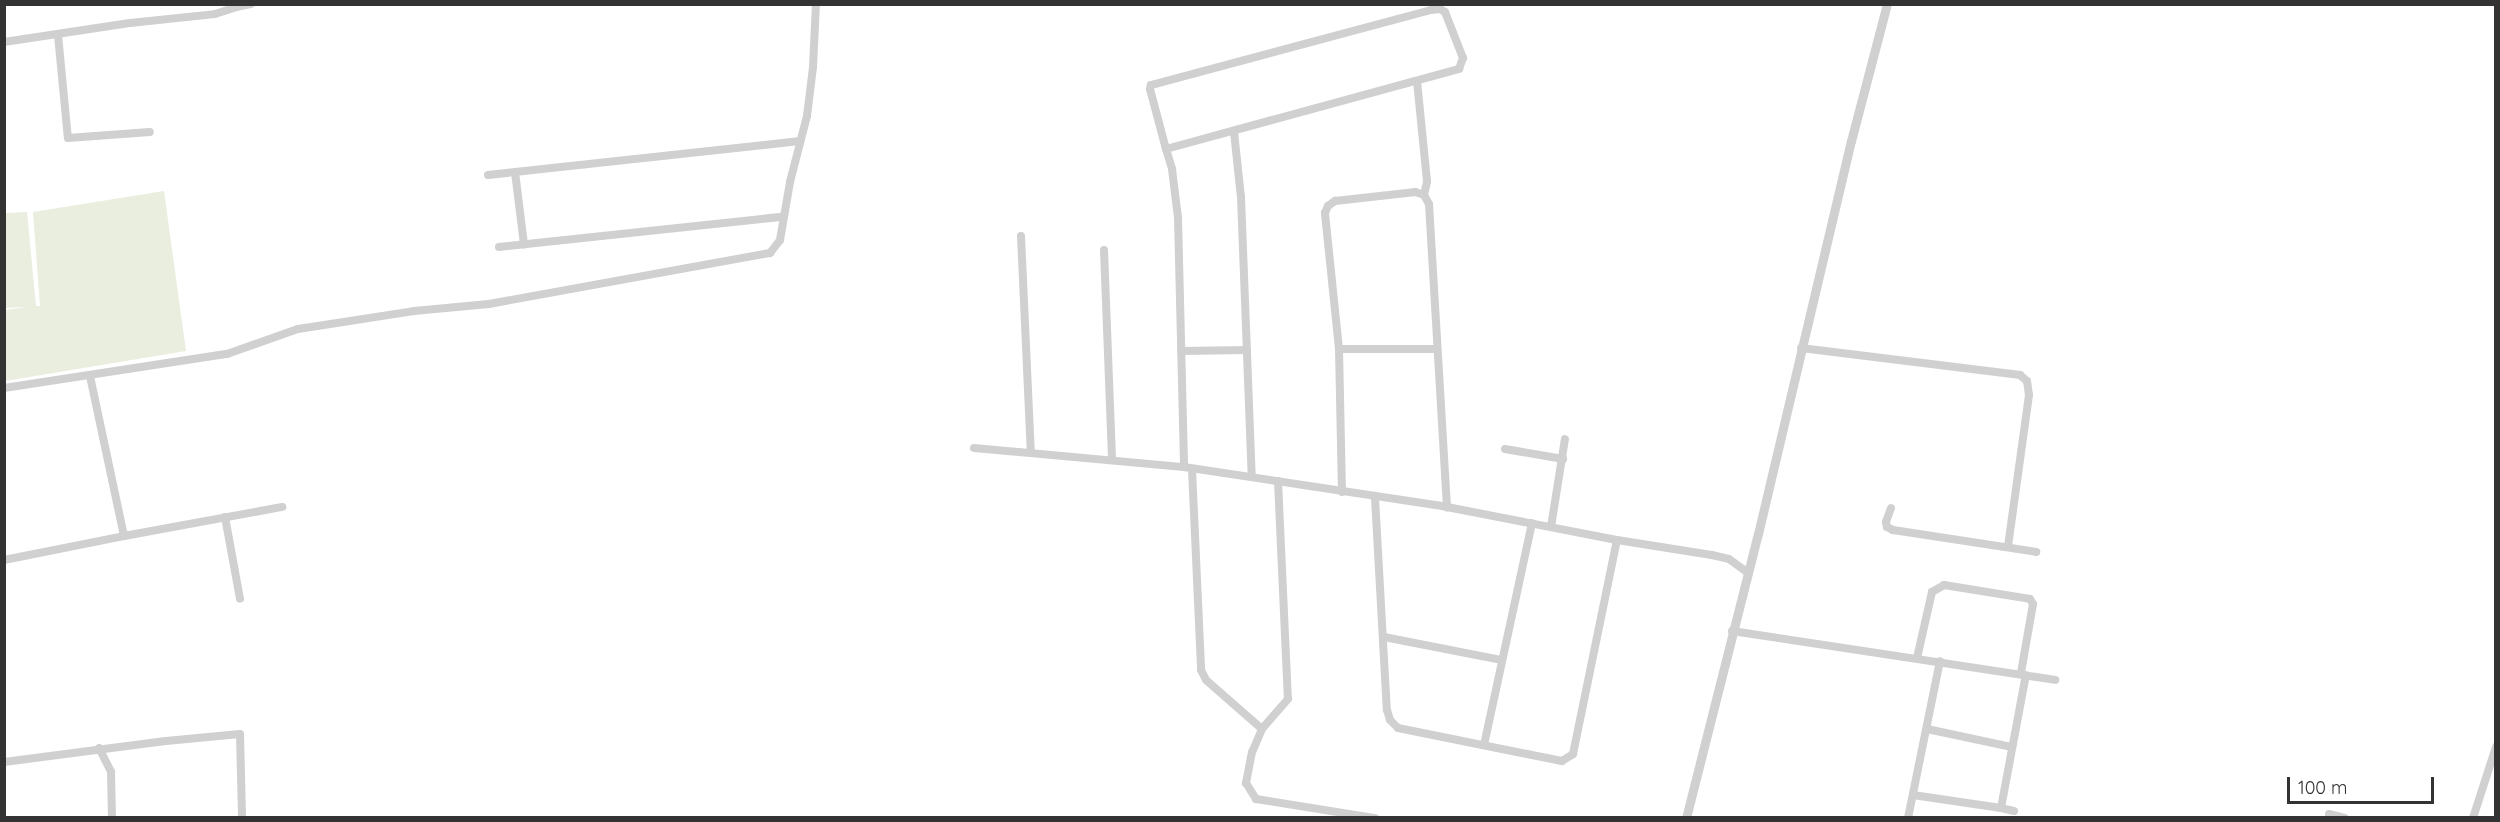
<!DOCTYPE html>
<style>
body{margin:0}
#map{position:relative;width:2500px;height:822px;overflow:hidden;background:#fff;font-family:Quicksand,sans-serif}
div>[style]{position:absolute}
.green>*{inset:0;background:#e9eede}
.minor>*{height:8px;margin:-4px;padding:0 4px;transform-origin:4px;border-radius:4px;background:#d0d0d0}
.tertiary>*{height:9px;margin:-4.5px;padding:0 4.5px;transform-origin:4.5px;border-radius:4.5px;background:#d0d0d0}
span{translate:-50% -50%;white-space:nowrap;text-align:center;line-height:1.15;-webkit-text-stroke:6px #fff;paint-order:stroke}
.frame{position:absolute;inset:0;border:6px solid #333;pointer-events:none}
.scale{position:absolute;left:2287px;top:777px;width:147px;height:27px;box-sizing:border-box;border:3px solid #333;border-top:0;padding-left:8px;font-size:18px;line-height:21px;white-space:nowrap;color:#333;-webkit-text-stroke:4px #fff;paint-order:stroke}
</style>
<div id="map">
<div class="green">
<div style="clip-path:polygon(164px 191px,186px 351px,5px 381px,5px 310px,28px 307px,5px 308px,5px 213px,27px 212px,36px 306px,40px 306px,33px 212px)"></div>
</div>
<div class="minor">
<div style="left:58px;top:35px;width:103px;rotate:84.5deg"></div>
<div style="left:68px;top:138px;width:82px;rotate:-4.2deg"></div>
<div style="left:4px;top:42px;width:127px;rotate:-8.6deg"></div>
<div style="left:130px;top:23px;width:85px;rotate:-6deg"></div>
<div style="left:215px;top:14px;width:22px;rotate:-18deg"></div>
<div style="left:236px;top:7px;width:15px;rotate:-11deg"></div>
<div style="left:1417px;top:81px;width:101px;rotate:84.3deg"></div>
<div style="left:1427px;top:182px;width:13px;rotate:103deg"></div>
<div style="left:1234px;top:132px;width:65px;rotate:83.9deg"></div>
<div style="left:1241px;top:197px;width:280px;rotate:87.8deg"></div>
<div style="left:1166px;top:149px;width:304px;rotate:-15.3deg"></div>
<div style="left:1459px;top:69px;width:12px;rotate:-70deg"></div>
<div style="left:1463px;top:58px;width:49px;rotate:-111.4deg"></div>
<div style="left:1445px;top:12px;width:6px;rotate:-149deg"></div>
<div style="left:1440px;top:9px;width:9px;rotate:174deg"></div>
<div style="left:1431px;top:10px;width:290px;rotate:165deg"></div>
<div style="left:1151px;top:85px;width:4px;rotate:104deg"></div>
<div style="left:1150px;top:89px;width:62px;rotate:75.1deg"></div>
<div style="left:1166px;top:149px;width:21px;rotate:73deg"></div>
<div style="left:1172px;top:169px;width:49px;rotate:83deg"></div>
<div style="left:1178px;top:218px;width:249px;rotate:88.6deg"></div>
<div style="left:515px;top:172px;width:73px;rotate:82.9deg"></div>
<div style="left:488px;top:175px;width:314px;rotate:-6.2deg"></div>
<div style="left:1021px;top:236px;width:217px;rotate:87.4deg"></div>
<div style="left:499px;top:247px;width:285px;rotate:-6.1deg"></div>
<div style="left:1104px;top:250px;width:209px;rotate:87.8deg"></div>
<div style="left:1801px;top:348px;width:221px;rotate:7deg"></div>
<div style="left:2020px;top:375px;width:9px;rotate:41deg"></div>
<div style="left:2027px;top:381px;width:14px;rotate:82deg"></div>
<div style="left:2029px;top:395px;width:152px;rotate:97.9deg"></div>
<div style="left:1339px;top:349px;width:98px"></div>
<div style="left:1181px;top:351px;width:66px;rotate:-0.9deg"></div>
<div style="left:4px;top:388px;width:226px;rotate:-8.7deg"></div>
<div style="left:227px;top:354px;width:75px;rotate:-19.4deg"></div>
<div style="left:298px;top:329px;width:117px;rotate:-8.8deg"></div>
<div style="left:414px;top:311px;width:75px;rotate:-5.3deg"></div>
<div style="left:489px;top:304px;width:286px;rotate:-10.3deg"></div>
<div style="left:770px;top:253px;width:16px;rotate:-52deg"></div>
<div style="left:780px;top:240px;width:59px;rotate:-80.2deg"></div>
<div style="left:790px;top:182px;width:68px;rotate:-75.6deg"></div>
<div style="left:807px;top:116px;width:49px;rotate:-83deg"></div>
<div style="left:813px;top:67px;width:63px;rotate:-87.3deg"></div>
<div style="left:974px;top:448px;width:211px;rotate:5.2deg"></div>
<div style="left:1184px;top:467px;width:266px;rotate:8.6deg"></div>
<div style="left:1447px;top:507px;width:173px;rotate:11deg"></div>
<div style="left:1617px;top:540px;width:96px;rotate:9deg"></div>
<div style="left:1712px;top:555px;width:17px;rotate:13deg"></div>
<div style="left:1729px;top:559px;width:22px;rotate:36deg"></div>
<div style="left:1505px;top:449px;width:59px;rotate:9.8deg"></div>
<div style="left:1192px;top:469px;width:201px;rotate:87.4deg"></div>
<div style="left:1201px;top:670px;width:11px;rotate:63deg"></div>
<div style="left:1206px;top:680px;width:74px;rotate:41.2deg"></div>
<div style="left:1278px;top:481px;width:218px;rotate:87.4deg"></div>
<div style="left:1288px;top:699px;width:40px;rotate:131deg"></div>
<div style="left:1262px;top:729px;width:25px;rotate:113deg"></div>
<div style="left:1252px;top:752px;width:32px;rotate:101deg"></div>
<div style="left:1246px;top:783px;width:19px;rotate:58deg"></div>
<div style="left:1256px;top:799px;width:121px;rotate:9.1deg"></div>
<div style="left:1342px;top:492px;width:143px;rotate:-91.2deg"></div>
<div style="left:1339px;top:349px;width:137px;rotate:-95.9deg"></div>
<div style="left:1325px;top:213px;width:8px;rotate:-67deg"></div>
<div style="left:1328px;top:206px;width:9px;rotate:-36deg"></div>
<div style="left:1335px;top:201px;width:81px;rotate:-6.4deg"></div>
<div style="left:1415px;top:192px;width:9px;rotate:18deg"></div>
<div style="left:1424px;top:195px;width:10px;rotate:61deg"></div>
<div style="left:1429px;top:204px;width:304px;rotate:86.6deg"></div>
<div style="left:1375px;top:498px;width:212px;rotate:86.8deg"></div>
<div style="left:1387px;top:710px;width:10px;rotate:73deg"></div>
<div style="left:1390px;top:720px;width:11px;rotate:45deg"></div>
<div style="left:1398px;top:728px;width:167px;rotate:11.4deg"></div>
<div style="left:1562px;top:761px;width:13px;rotate:-32deg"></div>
<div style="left:1573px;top:754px;width:218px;rotate:-78.4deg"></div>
<div style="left:1891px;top:508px;width:15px;rotate:110deg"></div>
<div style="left:1886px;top:522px;width:5px;rotate:79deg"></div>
<div style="left:1887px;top:527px;width:7px;rotate:27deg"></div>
<div style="left:1893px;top:530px;width:145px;rotate:8.7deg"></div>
<div style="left:225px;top:517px;width:83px;rotate:79.6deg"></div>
<div style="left:1551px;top:527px;width:89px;rotate:-81deg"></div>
<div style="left:124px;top:536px;width:161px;rotate:-10.4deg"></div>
<div style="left:4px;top:560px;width:122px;rotate:-11.3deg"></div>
<div style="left:124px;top:536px;width:164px;rotate:-102deg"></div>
<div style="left:1732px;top:631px;width:327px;rotate:8.6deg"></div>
<div style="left:1384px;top:637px;width:119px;rotate:11.1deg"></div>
<div style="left:1917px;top:658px;width:68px;rotate:-77.2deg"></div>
<div style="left:1932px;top:592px;width:14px;rotate:-30deg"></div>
<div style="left:1944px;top:585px;width:87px;rotate:9.2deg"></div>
<div style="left:2030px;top:599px;width:6px;rotate:59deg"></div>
<div style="left:2033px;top:604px;width:70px;rotate:99.9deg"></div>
<div style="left:1927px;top:729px;width:87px;rotate:12deg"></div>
<div style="left:1484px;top:745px;width:227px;rotate:-77.8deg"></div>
<div style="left:99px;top:748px;width:27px;rotate:63deg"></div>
<div style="left:111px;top:772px;width:46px;rotate:88.8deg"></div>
<div style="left:4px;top:762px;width:163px;rotate:-7.4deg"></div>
<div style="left:166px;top:741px;width:74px;rotate:-5.4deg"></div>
<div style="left:240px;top:734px;width:84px;rotate:88.6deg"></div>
<div style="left:1913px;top:795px;width:89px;rotate:8.4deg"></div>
<div style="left:2014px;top:811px;width:13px;rotate:-167deg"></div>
<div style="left:2001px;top:808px;width:135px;rotate:-79.4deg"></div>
<div style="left:2329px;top:814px;width:16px;rotate:14deg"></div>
<div style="left:1908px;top:818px;width:160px;rotate:-78.5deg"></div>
<div style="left:2473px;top:818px;width:75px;rotate:-72.1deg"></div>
</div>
<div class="tertiary">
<div style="left:1686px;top:818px;width:293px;rotate:-75.8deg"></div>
<div style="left:1758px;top:534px;width:404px;rotate:-76.7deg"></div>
<div style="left:1851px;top:141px;width:142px;rotate:-75.3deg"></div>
</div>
<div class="frame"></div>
<div class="scale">100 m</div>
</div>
